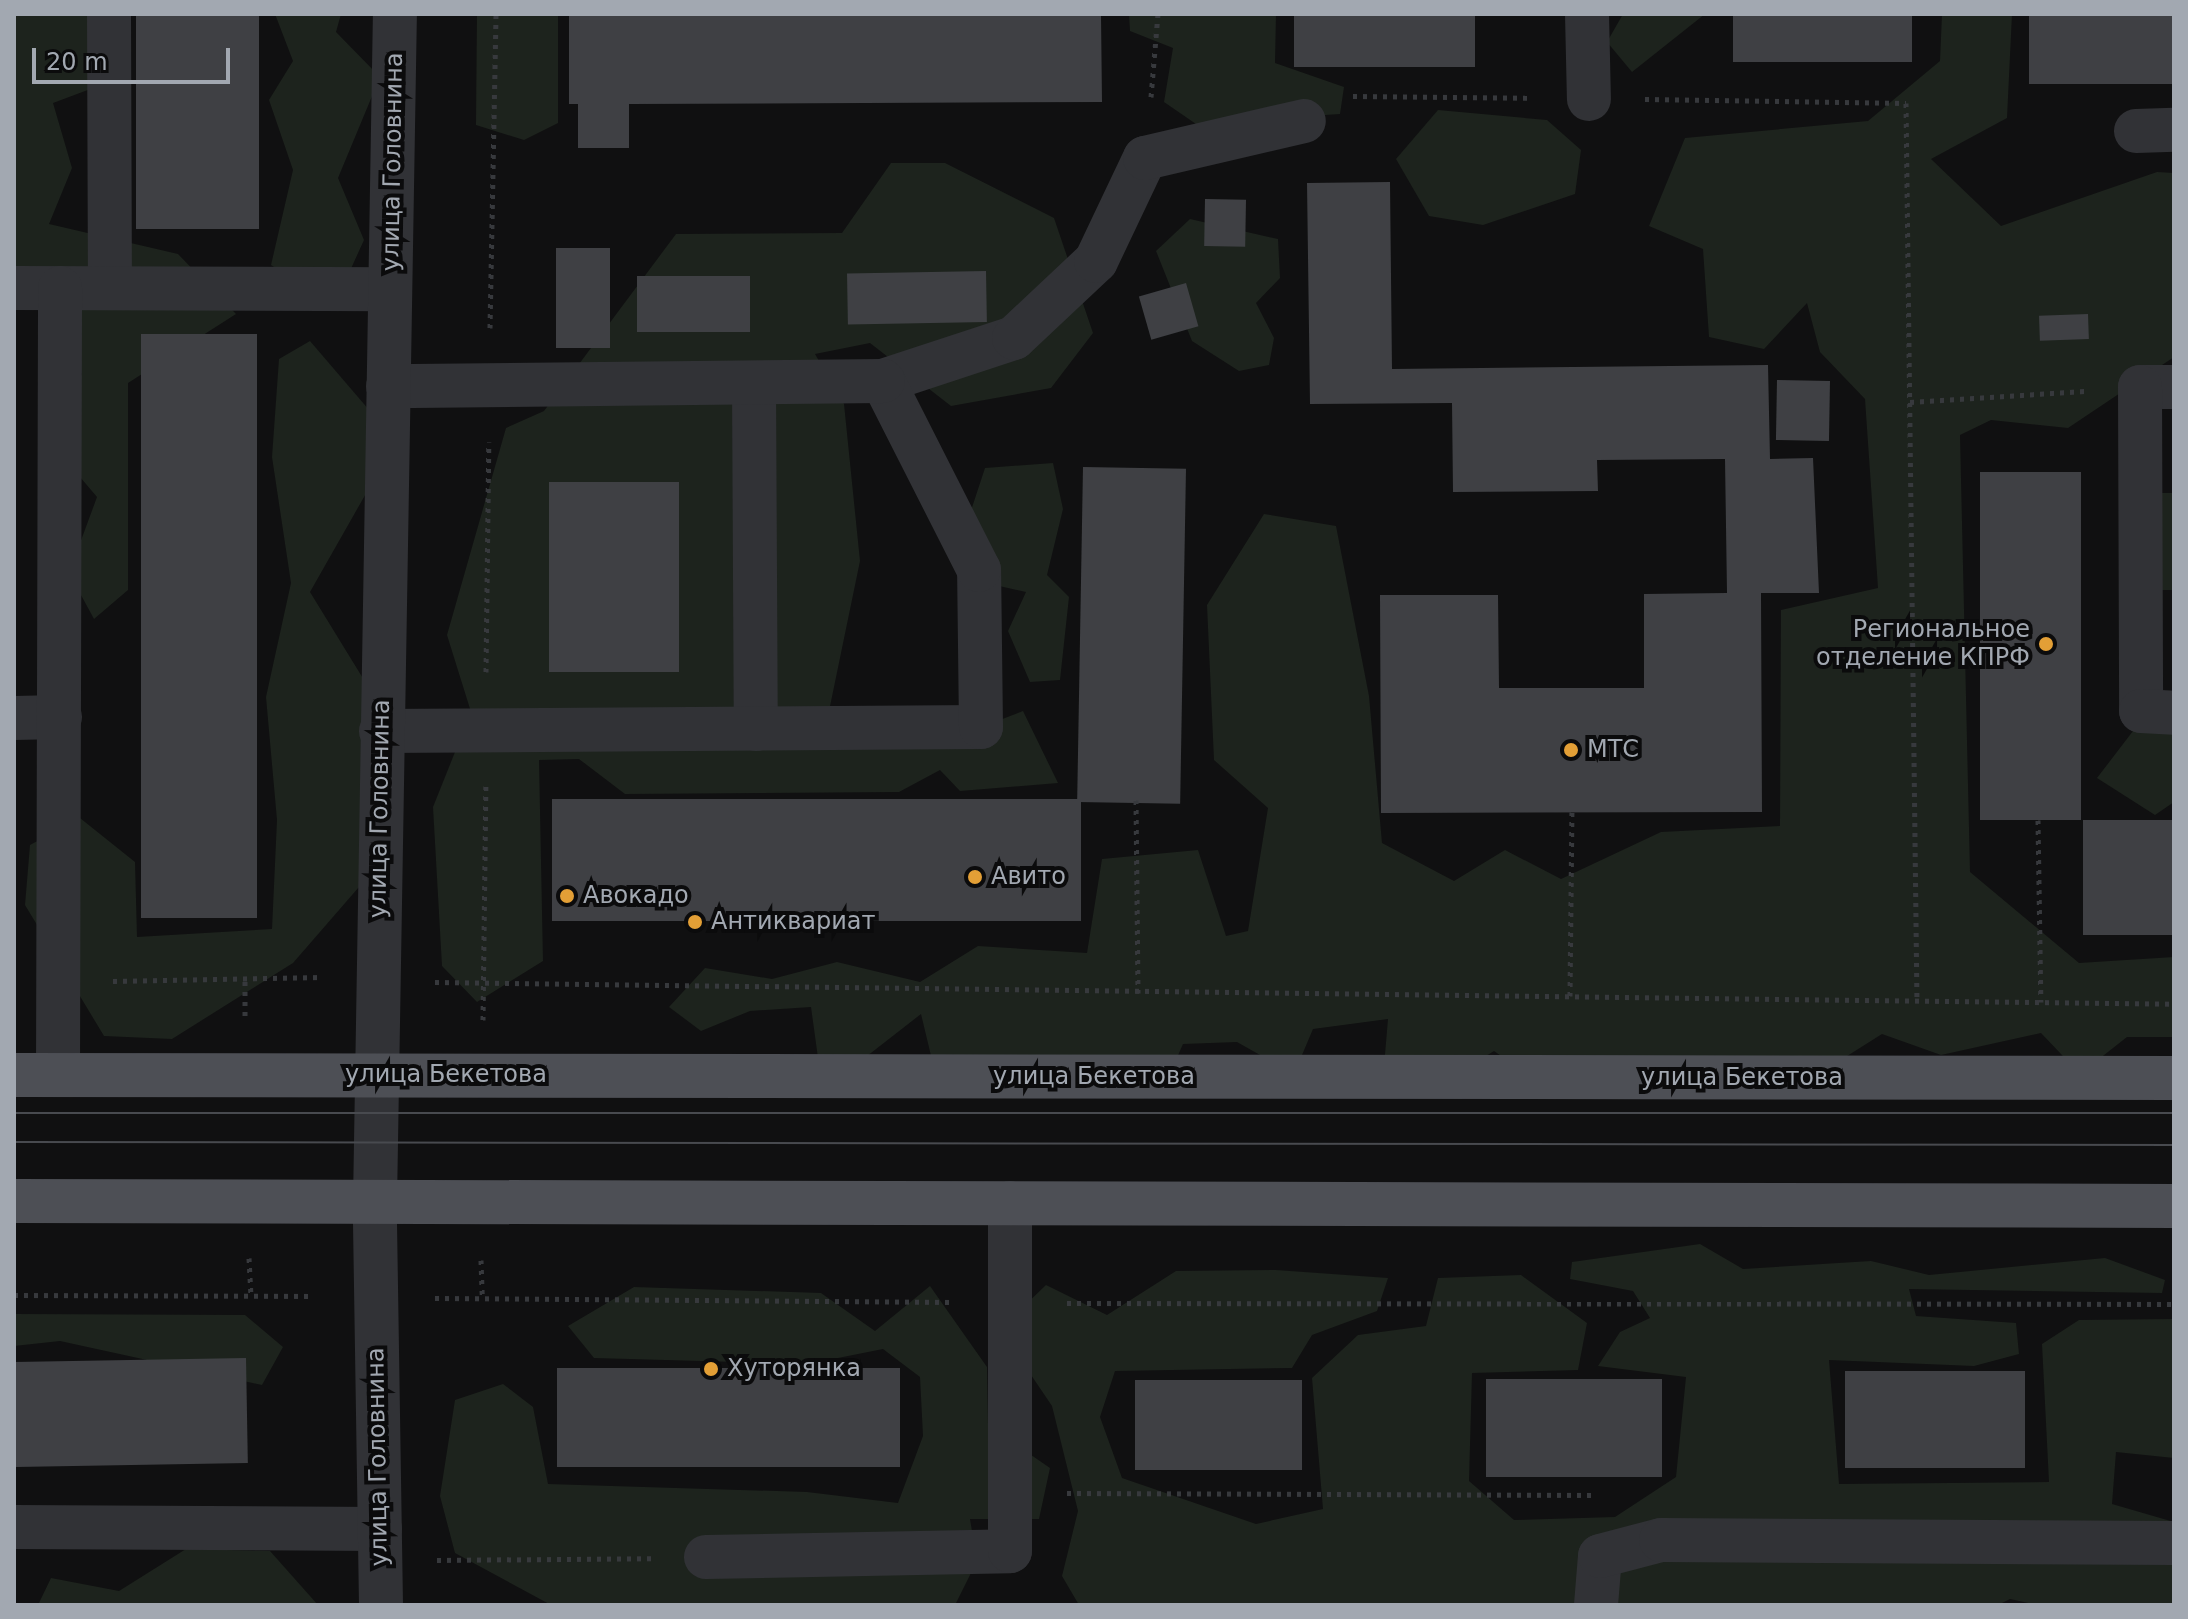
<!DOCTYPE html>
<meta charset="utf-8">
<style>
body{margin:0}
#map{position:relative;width:2188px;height:1619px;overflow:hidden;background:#101011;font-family:"DejaVu Sans",sans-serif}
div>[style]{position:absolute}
.green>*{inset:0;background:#1d231d;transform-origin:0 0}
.building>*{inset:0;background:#3f4044;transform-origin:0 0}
.path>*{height:5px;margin-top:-2.5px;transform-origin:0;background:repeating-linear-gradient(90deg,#37393d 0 4px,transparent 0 10px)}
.minor>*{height:44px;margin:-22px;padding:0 22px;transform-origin:22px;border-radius:22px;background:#313236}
.major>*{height:44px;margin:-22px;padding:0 22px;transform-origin:22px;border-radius:22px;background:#4d4f55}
.tram>*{height:2px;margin:-1px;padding:0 1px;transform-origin:1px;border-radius:1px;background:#484a4f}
.dots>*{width:22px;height:22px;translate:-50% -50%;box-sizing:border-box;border:4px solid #0b0b0c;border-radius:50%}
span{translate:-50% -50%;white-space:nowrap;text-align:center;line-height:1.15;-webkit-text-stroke:8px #0b0b0c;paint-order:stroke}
.street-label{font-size:24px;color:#a2a8b1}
.poi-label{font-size:24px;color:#a2a8b1}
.right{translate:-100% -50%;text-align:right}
.left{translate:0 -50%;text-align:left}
.frame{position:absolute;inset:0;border:16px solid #a2a8b1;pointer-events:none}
.scale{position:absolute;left:32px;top:48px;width:198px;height:36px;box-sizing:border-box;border:4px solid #a2a8b1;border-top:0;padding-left:10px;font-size:24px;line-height:28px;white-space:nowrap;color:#a2a8b1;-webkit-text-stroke:6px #0b0b0c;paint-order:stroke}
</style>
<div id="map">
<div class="green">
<div style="clip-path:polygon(14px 14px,123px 14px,125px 76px,53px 103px,72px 168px,49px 224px,178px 254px,236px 314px,128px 383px,128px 590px,94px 619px,69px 573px,97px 497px,46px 437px,82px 374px,14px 274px)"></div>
<div style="clip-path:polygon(275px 14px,341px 14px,336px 32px,380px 77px,338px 178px,364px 240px,334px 306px,271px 265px,293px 170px,269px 100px,293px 61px)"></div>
<div style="clip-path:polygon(477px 14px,558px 14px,558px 123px,524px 140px,476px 125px)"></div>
<div style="clip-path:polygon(1129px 14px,1276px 14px,1275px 63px,1344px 87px,1340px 114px,1196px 124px,1164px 102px,1173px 48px,1130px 31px)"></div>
<div style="clip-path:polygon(1623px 14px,1705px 14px,1632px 72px,1607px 42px)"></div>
<div style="clip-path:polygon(1942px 14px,2012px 14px,2007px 118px,1931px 159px,2001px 226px,2157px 172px,2174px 173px,2174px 357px,2068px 428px,1991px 420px,1960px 435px,1970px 872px,2079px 963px,2174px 957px,2174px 1037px,2127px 1037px,2080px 1074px,2041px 1033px,1941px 1055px,1882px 1034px,1817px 1075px,1538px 1082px,1494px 1051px,1437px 1087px,1383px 1078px,1388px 1019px,1313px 1029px,1294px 1074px,1237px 1042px,1183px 1044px,1162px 1092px,933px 1064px,921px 1014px,853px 1067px,818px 1058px,811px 1007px,750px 1011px,701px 1031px,669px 1007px,705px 968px,772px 979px,837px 962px,920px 982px,978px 946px,1087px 953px,1102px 859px,1198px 850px,1226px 936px,1248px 931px,1268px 808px,1214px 760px,1207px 605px,1264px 514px,1336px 526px,1369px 696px,1382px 843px,1454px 881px,1505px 850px,1561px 879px,1661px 832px,1780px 826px,1781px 610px,1878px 588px,1865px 399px,1820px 352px,1807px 303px,1764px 349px,1709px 337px,1703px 249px,1649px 226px,1685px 138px,1868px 121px,1940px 61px)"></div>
<div style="clip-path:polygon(1438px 110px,1547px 120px,1581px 150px,1575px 194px,1483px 225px,1429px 216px,1396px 159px)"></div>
<div style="clip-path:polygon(891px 163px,945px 163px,1054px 218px,1093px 333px,1051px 388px,951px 406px,870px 343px,815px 354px,844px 404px,860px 561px,822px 745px,935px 745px,1023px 711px,1058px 783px,960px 791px,940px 770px,899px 792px,625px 794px,579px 759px,539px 760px,543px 961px,477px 1002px,442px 966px,433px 807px,471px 712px,447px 635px,506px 428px,544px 411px,676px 234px,842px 233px)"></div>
<div style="clip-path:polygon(1190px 219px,1278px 239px,1280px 278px,1256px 303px,1274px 338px,1269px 365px,1239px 371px,1192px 341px,1156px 251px)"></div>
<div style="clip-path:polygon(310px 341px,370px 411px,368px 490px,310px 592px,364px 680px,359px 887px,293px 963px,172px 1039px,104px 1036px,25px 905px,30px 845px,80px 818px,135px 862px,137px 937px,272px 929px,277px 820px,266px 697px,291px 583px,272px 457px,279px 359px)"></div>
<div style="clip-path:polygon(1053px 463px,1063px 509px,1047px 575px,1069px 597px,1060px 680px,1030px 682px,1008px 631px,1026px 592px,968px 579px,958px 550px,985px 468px)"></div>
<div style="left:2174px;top:493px;width:97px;height:17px;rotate:90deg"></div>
<div style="clip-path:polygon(2133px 731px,2174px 732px,2174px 802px,2155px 815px,2097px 778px)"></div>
<div style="clip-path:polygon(1700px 1244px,1743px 1269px,1871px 1261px,1929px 1275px,2105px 1258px,2165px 1280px,2162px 1293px,1909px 1289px,1916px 1316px,2016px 1323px,2019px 1354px,1974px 1366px,1829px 1360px,1839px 1484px,2049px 1482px,2042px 1344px,2079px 1320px,2174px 1319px,2174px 1458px,2116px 1452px,2112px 1504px,2174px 1522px,2174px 1603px,2038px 1605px,2010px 1599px,1998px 1605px,1079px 1605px,1062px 1576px,1078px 1511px,1052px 1406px,1000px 1329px,1046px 1285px,1107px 1315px,1176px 1271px,1276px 1270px,1388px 1278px,1377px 1311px,1312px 1335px,1292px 1368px,1115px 1371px,1100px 1417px,1122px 1478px,1256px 1524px,1323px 1509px,1312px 1378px,1358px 1335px,1426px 1326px,1438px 1278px,1521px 1275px,1587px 1323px,1578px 1370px,1472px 1373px,1469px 1481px,1514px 1520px,1615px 1517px,1676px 1477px,1686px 1377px,1598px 1366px,1620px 1332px,1650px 1318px,1633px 1291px,1570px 1279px,1572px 1262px)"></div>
<div style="clip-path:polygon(930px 1286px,987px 1367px,988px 1425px,1050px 1468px,1039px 1519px,970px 1519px,977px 1561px,955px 1605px,551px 1605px,455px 1553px,440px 1496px,455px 1400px,503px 1384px,533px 1407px,548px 1484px,807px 1492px,898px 1503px,923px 1436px,920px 1377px,883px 1349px,808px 1364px,594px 1358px,568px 1326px,634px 1287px,821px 1293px,875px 1331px)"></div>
<div style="clip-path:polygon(14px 1314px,245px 1315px,283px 1347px,262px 1385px,60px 1341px,14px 1346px)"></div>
<div style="clip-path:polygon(186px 1549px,270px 1551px,318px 1605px,38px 1605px,51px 1578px,119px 1591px)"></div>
</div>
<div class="building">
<div style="left:136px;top:14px;width:123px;height:215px"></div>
<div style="clip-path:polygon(569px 14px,1101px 14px,1102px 102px,629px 104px,629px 148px,578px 148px,578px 104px,569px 104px)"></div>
<div style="left:1294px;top:14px;width:181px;height:53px"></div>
<div style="left:1733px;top:14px;width:179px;height:48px"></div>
<div style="left:2029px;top:14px;width:143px;height:70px"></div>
<div style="clip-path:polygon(1390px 182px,1392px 369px,1768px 365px,1770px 459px,1813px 458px,1819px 593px,1761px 593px,1762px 812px,1381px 813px,1380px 595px,1498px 595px,1499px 688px,1644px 688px,1644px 594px,1727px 593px,1725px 459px,1597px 460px,1598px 491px,1453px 492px,1452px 403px,1310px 404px,1307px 183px)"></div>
<div style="left:1205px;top:199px;width:41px;height:47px;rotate:1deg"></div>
<div style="left:556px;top:248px;width:54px;height:100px"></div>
<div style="left:986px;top:271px;width:51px;height:139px;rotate:89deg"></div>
<div style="left:750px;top:276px;width:56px;height:113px;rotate:90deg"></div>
<div style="left:1186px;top:283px;width:45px;height:49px;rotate:74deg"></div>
<div style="left:2088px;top:314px;width:25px;height:49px;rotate:88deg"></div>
<div style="left:257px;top:334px;width:584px;height:116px;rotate:90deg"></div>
<div style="left:1777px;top:380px;width:53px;height:60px;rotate:1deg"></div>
<div style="left:1083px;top:467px;width:103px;height:335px;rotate:1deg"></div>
<div style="left:1980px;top:472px;width:101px;height:348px"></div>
<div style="left:549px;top:482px;width:130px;height:190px"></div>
<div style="left:552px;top:799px;width:529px;height:122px"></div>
<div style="left:2083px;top:820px;width:91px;height:115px"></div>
<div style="left:246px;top:1358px;width:105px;height:232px;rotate:89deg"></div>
<div style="left:557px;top:1368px;width:343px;height:99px"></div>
<div style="left:1845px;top:1371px;width:180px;height:97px"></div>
<div style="left:1486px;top:1379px;width:176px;height:98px"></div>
<div style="left:1135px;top:1380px;width:167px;height:90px"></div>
</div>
<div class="path">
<div style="left:1353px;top:96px;width:178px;rotate:0.6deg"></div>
<div style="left:1151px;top:97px;width:83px;rotate:-85.2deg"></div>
<div style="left:1645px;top:99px;width:261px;rotate:0.9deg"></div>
<div style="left:1906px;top:103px;width:898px;rotate:89.3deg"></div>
<div style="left:490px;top:328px;width:314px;rotate:-88.9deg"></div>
<div style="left:1910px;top:402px;width:175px;rotate:-3.6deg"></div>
<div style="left:486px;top:672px;width:230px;rotate:-89.3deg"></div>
<div style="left:1136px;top:800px;width:193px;rotate:89.4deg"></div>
<div style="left:2038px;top:820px;width:182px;rotate:89.1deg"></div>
<div style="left:113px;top:981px;width:210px;rotate:-1.1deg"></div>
<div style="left:245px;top:981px;width:39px;rotate:90deg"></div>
<div style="left:435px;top:982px;width:1739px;rotate:0.72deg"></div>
<div style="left:1570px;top:996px;width:184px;rotate:-89.4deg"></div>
<div style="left:483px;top:1020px;width:234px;rotate:-89.3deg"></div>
<div style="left:249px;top:1258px;width:35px;rotate:87deg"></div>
<div style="left:481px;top:1260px;width:38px;rotate:88deg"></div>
<div style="left:14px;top:1295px;width:300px;rotate:0.2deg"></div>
<div style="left:435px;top:1298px;width:518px;rotate:0.44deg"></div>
<div style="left:1067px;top:1303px;width:1107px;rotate:0.05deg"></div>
<div style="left:1067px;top:1493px;width:530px;rotate:0.22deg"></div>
<div style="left:437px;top:1560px;width:214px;rotate:-0.5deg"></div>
</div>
<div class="minor">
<div style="left:109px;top:14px;width:274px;rotate:89.8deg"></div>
<div style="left:1587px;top:14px;width:85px;rotate:88.7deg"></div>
<div style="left:2136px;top:131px;width:38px;rotate:-2deg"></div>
<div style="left:14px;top:288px;width:376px;rotate:0.2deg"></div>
<div style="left:883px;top:381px;width:138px;rotate:-18.2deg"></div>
<div style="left:1014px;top:338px;width:112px;rotate:-43.2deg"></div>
<div style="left:1096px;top:261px;width:114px;rotate:-64.6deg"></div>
<div style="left:1145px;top:158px;width:163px;rotate:-13.1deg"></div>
<div style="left:754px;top:383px;width:346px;rotate:89.7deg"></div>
<div style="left:2174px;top:387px;width:34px;rotate:180deg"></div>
<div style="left:2140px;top:387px;width:324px;rotate:89.8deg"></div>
<div style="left:2141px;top:711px;width:33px;rotate:3deg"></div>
<div style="left:14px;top:718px;width:46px;rotate:-1.2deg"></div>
<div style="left:381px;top:731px;width:600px;rotate:-0.38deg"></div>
<div style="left:981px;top:727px;width:157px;rotate:-90.7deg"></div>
<div style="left:979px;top:570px;width:212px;rotate:-116.9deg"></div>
<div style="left:883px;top:381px;width:495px;rotate:179.4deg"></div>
<div style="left:58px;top:1075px;width:787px;rotate:-89.85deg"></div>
<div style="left:14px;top:1527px;width:366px;rotate:0.3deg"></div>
<div style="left:706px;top:1557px;width:304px;rotate:-1.1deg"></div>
<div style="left:1010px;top:1551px;width:348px;rotate:-90deg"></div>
<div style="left:381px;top:1605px;width:403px;rotate:-90.9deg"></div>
<div style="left:375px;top:1202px;width:1188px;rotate:-89.04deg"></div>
<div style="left:1596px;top:1605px;width:49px;rotate:-85.3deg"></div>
<div style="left:1600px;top:1556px;width:63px;rotate:-14.7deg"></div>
<div style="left:1661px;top:1540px;width:513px;rotate:0.34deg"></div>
</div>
<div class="major">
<div style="left:14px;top:1075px;width:2160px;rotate:0.08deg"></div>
<div style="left:14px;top:1201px;width:2160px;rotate:0.13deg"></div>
</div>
<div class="tram">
<div style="left:14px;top:1113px;width:2160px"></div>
<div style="left:14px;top:1142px;width:2160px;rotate:0.08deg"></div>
</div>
<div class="dots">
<div style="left:2046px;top:644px;background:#e39f36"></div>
<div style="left:1571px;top:750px;background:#e39f36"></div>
<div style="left:975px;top:877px;background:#e39f36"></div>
<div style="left:567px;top:896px;background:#e39f36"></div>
<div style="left:695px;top:922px;background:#e39f36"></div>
<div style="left:711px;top:1369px;background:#e39f36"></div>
</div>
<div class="street-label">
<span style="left:393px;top:162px;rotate:-89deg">улица Головнина</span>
<span style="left:380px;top:809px;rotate:-89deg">улица Головнина</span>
<span style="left:446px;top:1075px">улица Бекетова</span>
<span style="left:1094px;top:1077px">улица Бекетова</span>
<span style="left:1742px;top:1078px">улица Бекетова</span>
<span style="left:378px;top:1457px;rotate:-91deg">улица Головнина</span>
</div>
<div class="poi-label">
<span class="right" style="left:2030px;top:644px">Региональное<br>отделение КПРФ</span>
<span class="left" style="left:1587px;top:750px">МТС</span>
<span class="left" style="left:991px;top:877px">Авито</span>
<span class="left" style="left:583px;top:896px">Авокадо</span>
<span class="left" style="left:711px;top:922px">Антиквариат</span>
<span class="left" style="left:727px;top:1369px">Хуторянка</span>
</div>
<div class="frame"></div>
<div class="scale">20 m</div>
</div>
